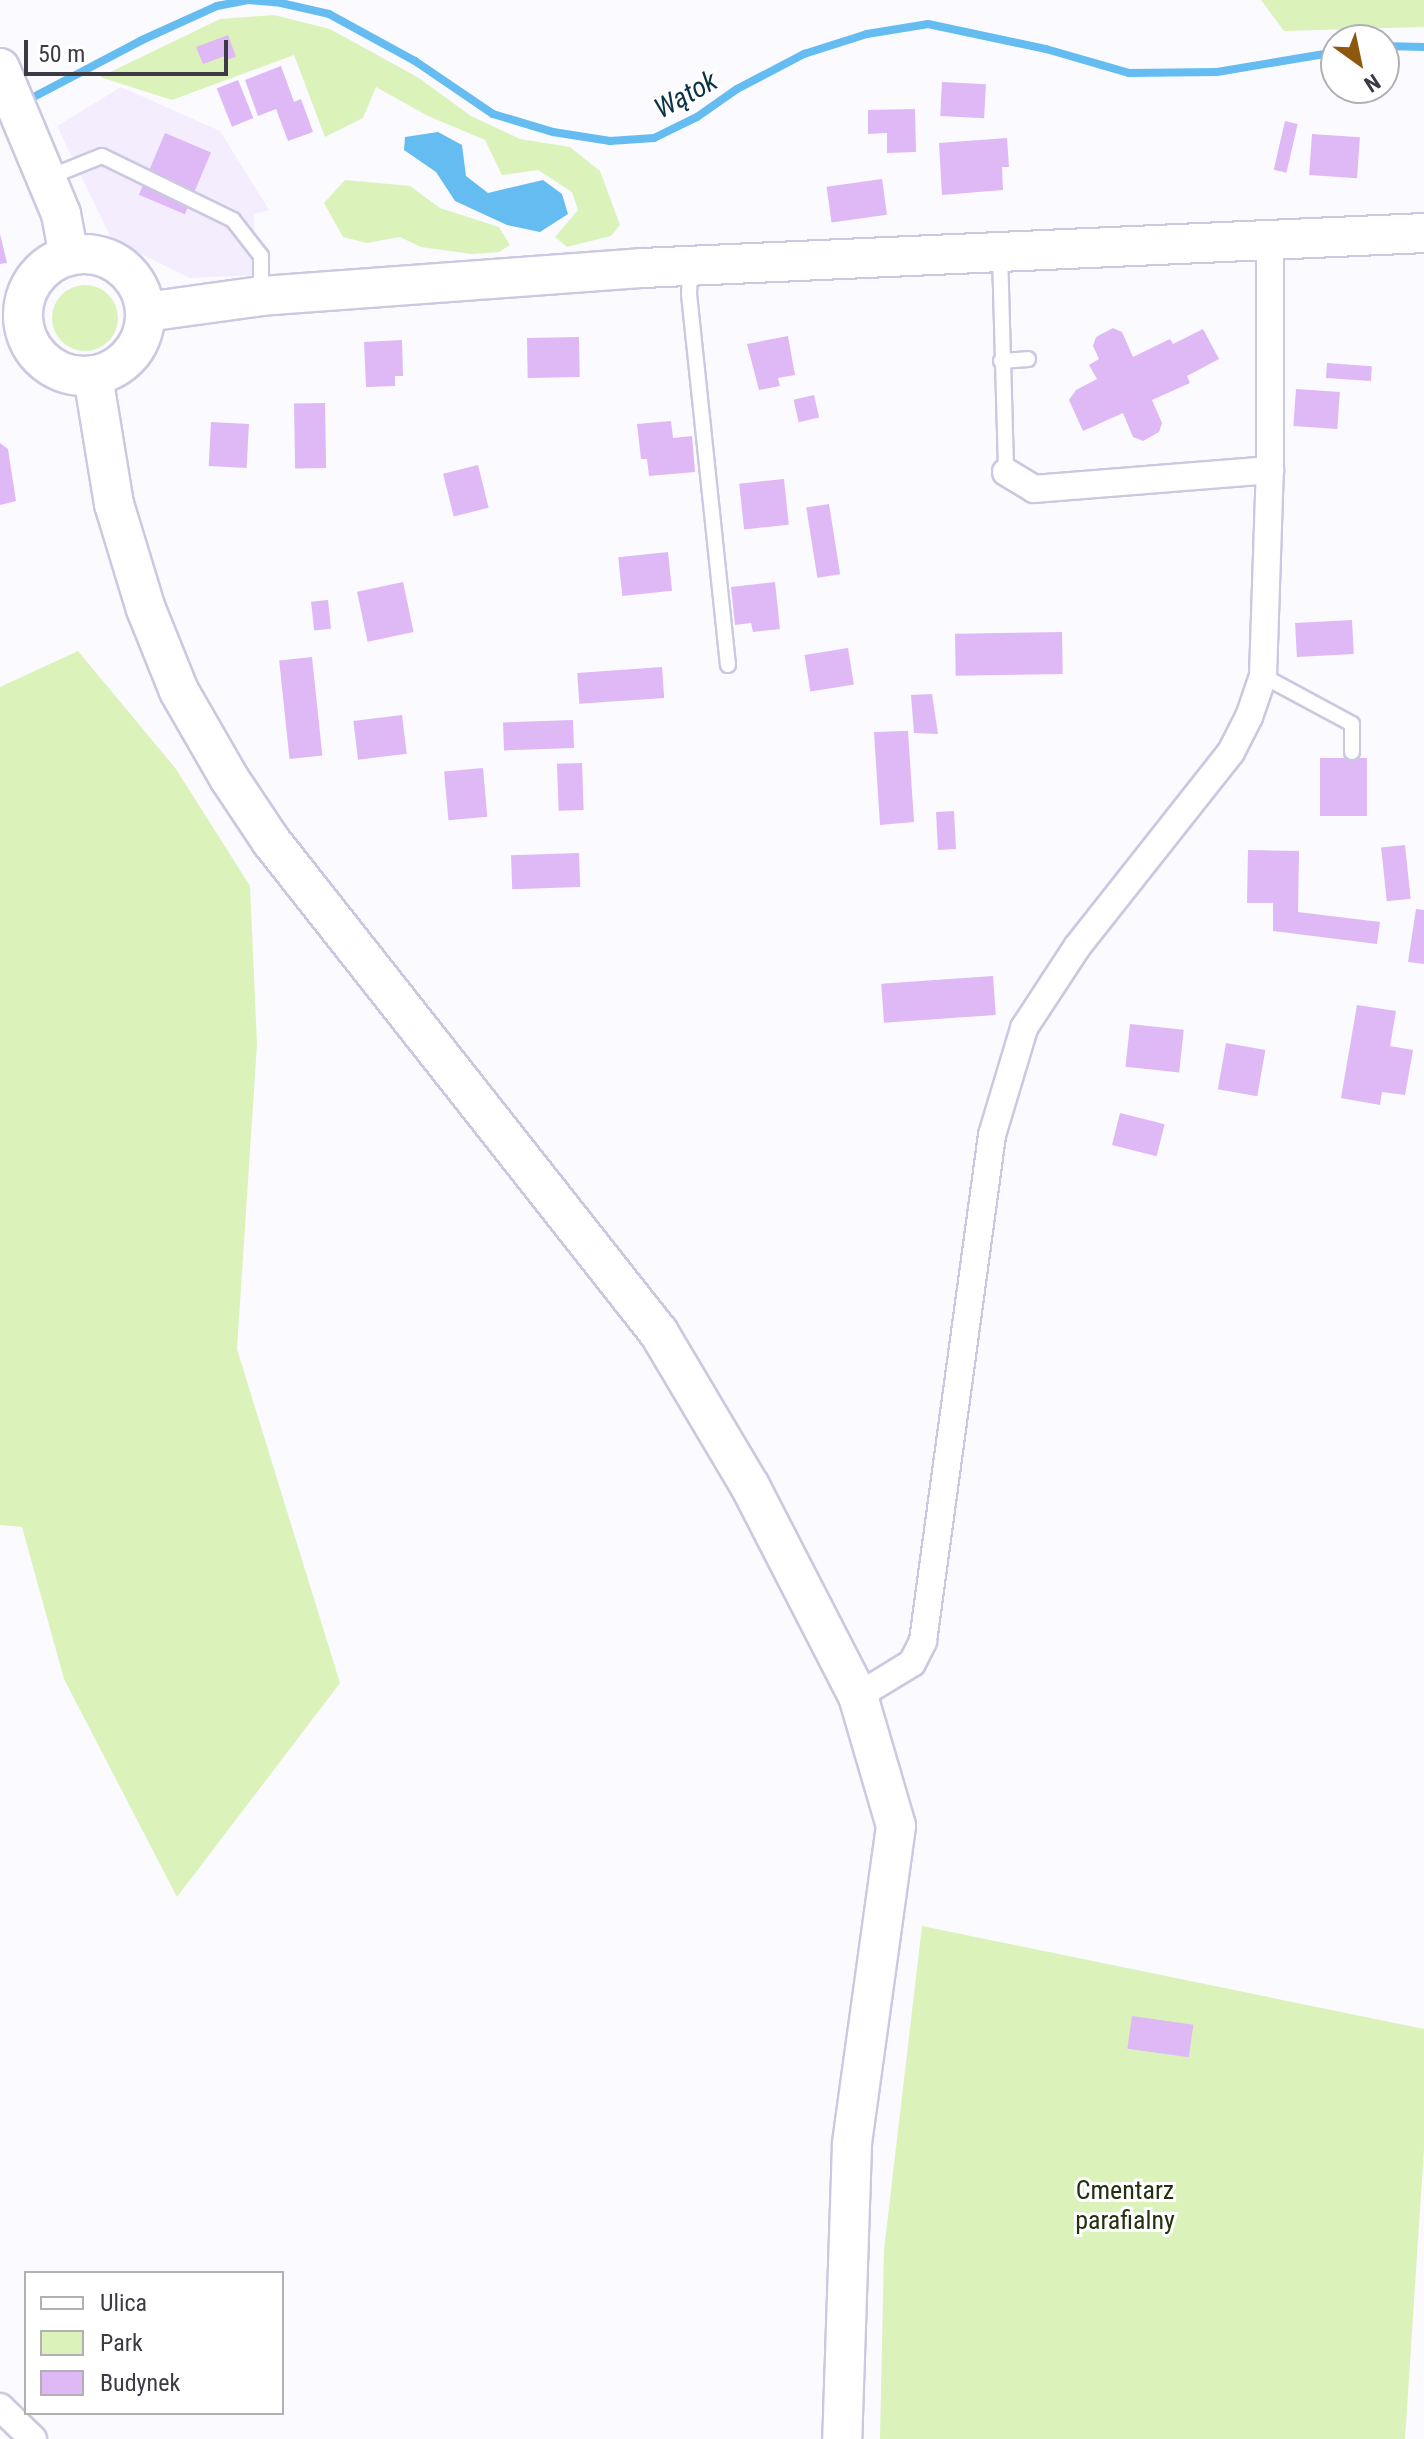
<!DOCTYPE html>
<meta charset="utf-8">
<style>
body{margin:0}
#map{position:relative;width:1424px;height:2439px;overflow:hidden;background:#fafaff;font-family:"Roboto Condensed",sans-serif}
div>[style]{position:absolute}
.commercial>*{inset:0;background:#f3edfe}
.green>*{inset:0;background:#dbf3ba}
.round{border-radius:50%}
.water>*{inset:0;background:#64bcf1}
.stream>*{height:8px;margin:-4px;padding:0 4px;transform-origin:4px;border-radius:4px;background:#64bcf1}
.building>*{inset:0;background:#deb9f6;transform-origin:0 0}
.roads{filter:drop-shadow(2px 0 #cbc8e2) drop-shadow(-2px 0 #cbc8e2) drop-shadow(0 2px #cbc8e2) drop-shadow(0 -2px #cbc8e2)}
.lane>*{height:14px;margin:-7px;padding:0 7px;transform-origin:7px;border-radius:7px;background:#fff}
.street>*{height:26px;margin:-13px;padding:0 13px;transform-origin:13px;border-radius:13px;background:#fff}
.secondary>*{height:38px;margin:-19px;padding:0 19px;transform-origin:19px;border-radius:19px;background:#fff}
.secondary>.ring{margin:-19px;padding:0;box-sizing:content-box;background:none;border:38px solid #fff;border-radius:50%}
span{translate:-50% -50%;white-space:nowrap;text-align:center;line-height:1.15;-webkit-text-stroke:6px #fff;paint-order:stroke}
.park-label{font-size:26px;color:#23300d}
.water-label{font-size:28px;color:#0b3348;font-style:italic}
.legend{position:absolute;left:24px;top:2271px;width:260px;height:144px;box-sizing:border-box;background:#fff;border:2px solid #b1b0b5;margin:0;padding:10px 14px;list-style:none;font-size:24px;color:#3c3a45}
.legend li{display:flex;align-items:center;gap:16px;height:40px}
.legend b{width:40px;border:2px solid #b1b0b5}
.north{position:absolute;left:1320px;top:24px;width:80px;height:80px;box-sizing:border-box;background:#fff;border:2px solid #b1b0b5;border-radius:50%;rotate:147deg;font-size:22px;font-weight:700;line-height:32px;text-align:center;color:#3c3a45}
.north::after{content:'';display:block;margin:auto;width:28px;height:36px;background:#8f580f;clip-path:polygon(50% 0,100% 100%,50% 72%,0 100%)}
.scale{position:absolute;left:24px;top:40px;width:204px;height:36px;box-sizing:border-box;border:4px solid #3c3a45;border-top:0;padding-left:10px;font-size:24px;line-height:28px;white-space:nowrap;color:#3c3a45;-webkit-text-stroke:6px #fff;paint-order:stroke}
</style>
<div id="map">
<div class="commercial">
<div style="clip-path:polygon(121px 87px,220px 131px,269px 210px,254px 214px,254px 275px,190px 278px,112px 240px,57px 126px)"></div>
</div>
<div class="green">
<div style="clip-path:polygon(1261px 0,1424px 0,1424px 27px,1284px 31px)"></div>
<div style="clip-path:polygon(274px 15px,330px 29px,419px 78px,471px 116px,520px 139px,570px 147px,600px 171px,620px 225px,611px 236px,567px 247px,555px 237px,578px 210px,572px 192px,538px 170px,502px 175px,485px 140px,428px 116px,376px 87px,363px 118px,325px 137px,294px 55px,172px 100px,100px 77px,220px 19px)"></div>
<div style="clip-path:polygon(345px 180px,410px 186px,440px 208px,499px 227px,510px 245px,499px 252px,472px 254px,421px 247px,400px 237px,367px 243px,343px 237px,324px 203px)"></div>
<div class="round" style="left:52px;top:285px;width:66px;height:66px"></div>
<div style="clip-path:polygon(78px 651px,176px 769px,250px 886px,257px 1044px,237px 1349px,340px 1683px,177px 1897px,64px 1679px,22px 1527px,0 1525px,0 687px)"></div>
<div style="clip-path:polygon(922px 1926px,1424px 2029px,1424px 2148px,1405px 2439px,880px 2439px,884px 2250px)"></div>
</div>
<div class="water">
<div style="clip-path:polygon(438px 132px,462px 145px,466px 176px,488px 193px,543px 180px,562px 194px,568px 214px,540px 232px,507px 225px,455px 201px,436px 172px,404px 150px,405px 137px)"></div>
</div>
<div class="stream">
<div style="left:1384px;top:46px;width:40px;rotate:1.4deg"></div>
<div style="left:26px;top:101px;width:131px;rotate:-27.7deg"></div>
<div style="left:142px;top:40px;width:82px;rotate:-24.4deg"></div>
<div style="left:217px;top:6px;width:33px;rotate:-11deg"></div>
<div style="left:249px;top:0;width:32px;rotate:5deg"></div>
<div style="left:281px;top:3px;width:49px;rotate:12.9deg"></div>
<div style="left:329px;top:14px;width:98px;rotate:28.7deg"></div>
<div style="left:415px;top:61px;width:94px;rotate:34.2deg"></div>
<div style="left:493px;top:114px;width:63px;rotate:16.7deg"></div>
<div style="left:553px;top:132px;width:58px;rotate:9deg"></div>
<div style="left:610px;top:141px;width:44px;rotate:-3.9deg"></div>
<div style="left:654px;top:138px;width:48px;rotate:-26deg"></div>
<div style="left:697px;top:117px;width:49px;rotate:-35deg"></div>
<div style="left:737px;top:89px;width:76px;rotate:-27.6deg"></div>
<div style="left:804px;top:54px;width:66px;rotate:-17.6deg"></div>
<div style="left:867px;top:34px;width:62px;rotate:-9.3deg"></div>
<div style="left:928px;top:24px;width:121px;rotate:12deg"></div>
<div style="left:1046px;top:49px;width:86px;rotate:16.1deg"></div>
<div style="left:1129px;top:73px;width:88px;rotate:-0.7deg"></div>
<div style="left:1217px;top:72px;width:121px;rotate:-9.5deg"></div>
</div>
<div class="building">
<div style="clip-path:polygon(228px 35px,236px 57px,226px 60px,225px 56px,203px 64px,196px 47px)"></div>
<div style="clip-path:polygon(281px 66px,294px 102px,301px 99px,313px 132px,288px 141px,276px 109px,258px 116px,245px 80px)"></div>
<div style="left:238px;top:80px;width:41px;height:23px;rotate:68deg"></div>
<div style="left:942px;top:82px;width:44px;height:34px;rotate:3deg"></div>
<div style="clip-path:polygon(915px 109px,916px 152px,887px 153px,887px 133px,868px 134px,868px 110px)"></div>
<div style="left:1285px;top:121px;width:13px;height:50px;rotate:13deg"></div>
<div style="left:165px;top:133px;width:50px;height:67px;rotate:23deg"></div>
<div style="left:1312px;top:134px;width:48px;height:41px;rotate:4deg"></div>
<div style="clip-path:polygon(1007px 138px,1009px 167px,1002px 167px,1003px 190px,942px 195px,939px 143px)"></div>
<div style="left:882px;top:179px;width:36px;height:56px;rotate:82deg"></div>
<div style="clip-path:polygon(0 234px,7px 263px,0 264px)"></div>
<div style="clip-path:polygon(1113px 328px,1122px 332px,1133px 357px,1170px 339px,1173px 344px,1203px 329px,1219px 359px,1187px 376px,1190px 383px,1152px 400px,1162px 423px,1159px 432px,1143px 441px,1133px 437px,1123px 413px,1083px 431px,1069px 400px,1076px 390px,1097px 379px,1089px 365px,1099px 359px,1093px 346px,1096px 337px)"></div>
<div style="clip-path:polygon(788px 336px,795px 375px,778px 378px,780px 386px,759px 390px,747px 344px)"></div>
<div style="left:579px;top:337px;width:40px;height:52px;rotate:89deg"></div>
<div style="clip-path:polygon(402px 340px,403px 376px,395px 376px,395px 386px,366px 387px,364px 342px)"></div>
<div style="left:1327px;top:363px;width:45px;height:15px;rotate:4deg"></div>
<div style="left:1296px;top:389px;width:44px;height:37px;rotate:4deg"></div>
<div style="left:814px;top:395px;width:23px;height:21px;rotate:77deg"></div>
<div style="left:325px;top:403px;width:65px;height:31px;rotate:89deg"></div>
<div style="clip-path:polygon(671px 421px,673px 438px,692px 436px,695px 472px,649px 476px,647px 459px,641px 459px,637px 424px)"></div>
<div style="left:211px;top:422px;width:38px;height:44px;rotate:3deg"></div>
<div style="clip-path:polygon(0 443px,8px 449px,16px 501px,0 505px)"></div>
<div style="left:478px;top:465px;width:44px;height:36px;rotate:76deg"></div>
<div style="left:784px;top:479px;width:46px;height:45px;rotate:84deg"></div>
<div style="left:829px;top:504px;width:71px;height:23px;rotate:81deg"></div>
<div style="left:668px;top:552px;width:39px;height:50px;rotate:84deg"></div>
<div style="left:403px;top:582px;width:51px;height:47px;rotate:78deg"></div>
<div style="clip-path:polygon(775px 582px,780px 629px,753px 632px,751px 623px,735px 625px,731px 587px)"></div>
<div style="left:328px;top:600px;width:29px;height:17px;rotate:84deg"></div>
<div style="left:1352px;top:620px;width:34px;height:57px;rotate:87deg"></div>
<div style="left:1062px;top:632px;width:42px;height:107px;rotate:89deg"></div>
<div style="left:848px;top:648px;width:37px;height:44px;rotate:81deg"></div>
<div style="left:312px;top:657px;width:99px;height:33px;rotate:84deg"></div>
<div style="left:662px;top:667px;width:31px;height:85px;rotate:86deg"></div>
<div style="clip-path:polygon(932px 694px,938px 734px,914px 733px,911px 695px)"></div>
<div style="left:402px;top:715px;width:39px;height:49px;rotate:83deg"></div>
<div style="left:573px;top:720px;width:28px;height:70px;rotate:88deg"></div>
<div style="clip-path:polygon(905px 731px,908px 731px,914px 822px,880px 825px,874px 732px)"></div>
<div style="left:1367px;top:758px;width:58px;height:47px;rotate:90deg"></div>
<div style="left:582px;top:763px;width:47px;height:25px;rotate:88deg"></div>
<div style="left:483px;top:768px;width:49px;height:39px;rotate:85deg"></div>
<div style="left:954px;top:811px;width:38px;height:18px;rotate:87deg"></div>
<div style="left:1405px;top:845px;width:54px;height:24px;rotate:84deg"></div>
<div style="clip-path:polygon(1248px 850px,1299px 851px,1298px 912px,1380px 922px,1377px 944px,1273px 931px,1273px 903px,1247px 903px)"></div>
<div style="left:579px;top:853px;width:34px;height:68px;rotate:88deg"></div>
<div style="clip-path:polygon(1416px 909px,1424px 910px,1424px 964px,1408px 962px)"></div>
<div style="left:993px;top:976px;width:39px;height:112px;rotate:86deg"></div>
<div style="clip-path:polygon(1357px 1005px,1396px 1011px,1390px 1046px,1413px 1050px,1405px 1095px,1382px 1092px,1380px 1105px,1341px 1098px)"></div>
<div style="left:1130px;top:1024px;width:54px;height:43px;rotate:6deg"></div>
<div style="left:1226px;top:1043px;width:40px;height:47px;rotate:10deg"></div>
<div style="left:1120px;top:1113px;width:46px;height:33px;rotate:14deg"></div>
<div style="left:1132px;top:2016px;width:62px;height:33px;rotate:8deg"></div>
</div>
<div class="roads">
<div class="lane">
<div style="left:47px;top:178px;width:59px;rotate:-21.8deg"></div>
<div style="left:102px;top:156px;width:146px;rotate:26deg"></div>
<div style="left:233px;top:220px;width:46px;rotate:52.1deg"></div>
<div style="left:261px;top:256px;width:40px;rotate:90deg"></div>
<div style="left:1000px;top:253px;width:219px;rotate:88.4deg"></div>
<div style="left:690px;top:267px;width:27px;rotate:92deg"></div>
<div style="left:689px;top:294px;width:373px;rotate:84deg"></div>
<div style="left:1001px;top:361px;width:27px;rotate:-4deg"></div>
<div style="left:1263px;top:676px;width:101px;rotate:28.3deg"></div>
<div style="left:1352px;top:724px;width:28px;rotate:90deg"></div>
</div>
<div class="street">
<div style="left:1006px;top:472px;width:33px;rotate:31deg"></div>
<div style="left:1034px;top:489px;width:237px;rotate:-4.6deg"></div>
<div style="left:858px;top:1696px;width:63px;rotate:-31.4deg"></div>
<div style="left:912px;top:1663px;width:25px;rotate:-63deg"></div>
<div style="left:923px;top:1641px;width:511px;rotate:-82.23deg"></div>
<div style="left:992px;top:1135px;width:112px;rotate:-73.3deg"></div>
<div style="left:1024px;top:1028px;width:97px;rotate:-56.8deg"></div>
<div style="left:1077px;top:947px;width:248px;rotate:-51.7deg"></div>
<div style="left:1231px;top:752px;width:39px;rotate:-63deg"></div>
<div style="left:1249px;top:717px;width:43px;rotate:-71.1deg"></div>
<div style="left:1263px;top:676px;width:206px;rotate:-88.1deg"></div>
<div style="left:1270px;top:470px;width:229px;rotate:-90deg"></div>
<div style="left:0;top:2407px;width:46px;rotate:44.1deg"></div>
</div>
<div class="secondary">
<div style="left:0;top:68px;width:158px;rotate:67.3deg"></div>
<div style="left:61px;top:214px;width:43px;rotate:79.2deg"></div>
<div class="ring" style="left:23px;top:254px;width:84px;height:84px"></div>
<div style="left:146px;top:312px;width:116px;rotate:-7.9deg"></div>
<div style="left:261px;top:296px;width:382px;rotate:-4.2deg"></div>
<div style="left:642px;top:268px;width:783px;rotate:-2.56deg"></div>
<div style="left:93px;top:376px;width:130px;rotate:80.7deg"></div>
<div style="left:114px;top:504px;width:110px;rotate:73.1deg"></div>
<div style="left:146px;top:609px;width:88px;rotate:68.1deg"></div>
<div style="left:179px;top:691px;width:100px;rotate:60.1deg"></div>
<div style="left:229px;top:778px;width:76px;rotate:56.3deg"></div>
<div style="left:271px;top:841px;width:627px;rotate:51.74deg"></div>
<div style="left:659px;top:1333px;width:178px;rotate:59.3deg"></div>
<div style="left:750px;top:1486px;width:236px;rotate:62.8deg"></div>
<div style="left:858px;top:1696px;width:135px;rotate:73.7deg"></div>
<div style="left:896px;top:1826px;width:322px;rotate:97.9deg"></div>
<div style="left:852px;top:2145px;width:294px;rotate:91.9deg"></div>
</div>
</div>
<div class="park-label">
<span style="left:1125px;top:2206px">Cmentarz<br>parafialny</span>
</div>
<div class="water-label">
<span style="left:686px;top:95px;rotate:-29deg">Wątok</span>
</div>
<ul class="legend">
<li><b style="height:10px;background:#fff"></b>Ulica</li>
<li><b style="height:22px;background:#dbf3ba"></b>Park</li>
<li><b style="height:22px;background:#deb9f6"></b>Budynek</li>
</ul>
<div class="north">N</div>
<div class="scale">50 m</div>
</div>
